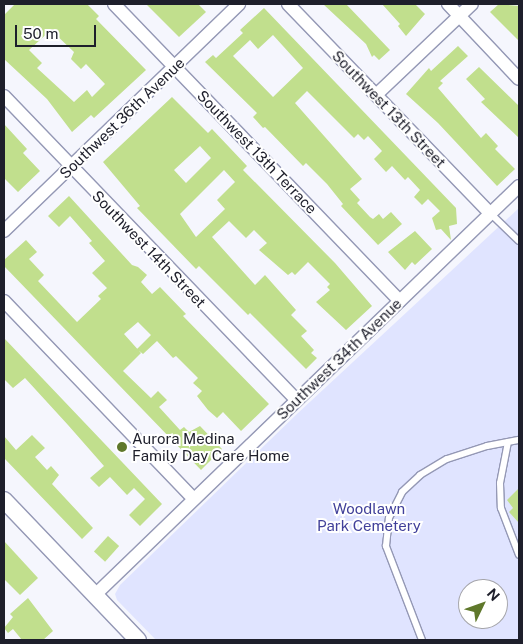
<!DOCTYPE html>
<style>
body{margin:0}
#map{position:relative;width:523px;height:644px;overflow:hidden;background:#f5f6fd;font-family:"Public Sans",sans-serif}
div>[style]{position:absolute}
.green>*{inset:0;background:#e0e4ff}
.building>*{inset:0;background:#c1df8d;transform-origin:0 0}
.roads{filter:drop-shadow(1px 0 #9498b5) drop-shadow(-1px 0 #9498b5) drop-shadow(0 1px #9498b5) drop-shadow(0 -1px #9498b5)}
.service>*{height:6px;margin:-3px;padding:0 3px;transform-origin:3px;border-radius:3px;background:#fff}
.minor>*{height:12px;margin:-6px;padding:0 6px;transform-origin:6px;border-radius:6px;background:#fff}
.tertiary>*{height:16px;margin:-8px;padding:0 8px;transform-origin:8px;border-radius:8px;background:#fff}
.dots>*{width:14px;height:14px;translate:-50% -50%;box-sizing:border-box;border:2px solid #fff;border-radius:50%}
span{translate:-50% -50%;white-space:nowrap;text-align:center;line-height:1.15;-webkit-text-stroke:4px #fff;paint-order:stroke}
.street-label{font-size:15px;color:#1e1f2b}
.poi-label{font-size:15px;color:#1e1f2b}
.left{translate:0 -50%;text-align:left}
.park-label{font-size:15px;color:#41409a}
.frame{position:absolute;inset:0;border:5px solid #1e1f2b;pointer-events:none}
.north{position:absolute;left:458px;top:579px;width:50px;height:50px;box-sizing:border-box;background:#fff;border:1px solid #a5a5aa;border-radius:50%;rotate:48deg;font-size:14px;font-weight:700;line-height:20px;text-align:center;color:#1e1f2b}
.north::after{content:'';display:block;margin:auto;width:18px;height:22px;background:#5f782b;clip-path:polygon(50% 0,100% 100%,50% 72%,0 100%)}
.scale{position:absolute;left:15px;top:25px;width:81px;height:22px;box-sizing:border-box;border:2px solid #1e1f2b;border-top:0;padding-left:6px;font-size:15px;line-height:18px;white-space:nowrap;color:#1e1f2b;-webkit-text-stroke:4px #fff;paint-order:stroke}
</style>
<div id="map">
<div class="green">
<div style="clip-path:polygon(evenodd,519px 208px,519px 640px,156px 640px,117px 600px,115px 594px,120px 585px,298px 413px,519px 208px,468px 589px,498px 589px,498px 619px,468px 619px,468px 589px)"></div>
</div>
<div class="building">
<div style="clip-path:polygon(evenodd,15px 4px,87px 4px,99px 16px,96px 19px,146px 70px,94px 118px,91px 115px,72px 132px,47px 99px,4px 59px,4px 15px,15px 4px,51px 30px,74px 52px,71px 59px,81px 69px,86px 64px,105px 84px,92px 97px,87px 90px,74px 102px,37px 68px,42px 63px,29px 50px,51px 30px)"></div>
<div style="clip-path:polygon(146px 4px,198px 4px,206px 12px,179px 37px)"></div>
<div style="clip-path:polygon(323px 4px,346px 4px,390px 50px,379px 60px,374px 55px,372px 57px,366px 44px)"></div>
<div style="clip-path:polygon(382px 4px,415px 4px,425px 14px,406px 36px,398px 26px,400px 24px)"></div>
<div style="clip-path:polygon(499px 4px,519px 6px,519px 41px,490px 12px)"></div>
<div style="clip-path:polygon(evenodd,264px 8px,456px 208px,457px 224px,449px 226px,451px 240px,441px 229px,436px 230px,432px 218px,440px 211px,428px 199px,422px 205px,414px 197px,420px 190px,408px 177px,405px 180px,392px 166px,386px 172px,374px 159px,382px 151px,368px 136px,364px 140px,358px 134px,354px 138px,307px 91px,295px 103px,362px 179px,350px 189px,360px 200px,357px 203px,370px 217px,373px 219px,379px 214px,383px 219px,391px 212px,402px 224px,378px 245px,341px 206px,343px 204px,327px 184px,306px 163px,303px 166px,265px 127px,263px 128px,253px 117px,257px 113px,205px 62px,213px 55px,216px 58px,243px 33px,240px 30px,264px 8px,273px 35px,303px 68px,273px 97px,233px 56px,250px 40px,258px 49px,273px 35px)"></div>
<div style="clip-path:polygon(458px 46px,468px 56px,440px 81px,443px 83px,438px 88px,481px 138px,486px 133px,498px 146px,495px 149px,515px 169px,497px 186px,438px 123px,406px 94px,429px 68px,431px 71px)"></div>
<div style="clip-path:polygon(479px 67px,519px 106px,519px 138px,481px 102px,485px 99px,466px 79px)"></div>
<div style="clip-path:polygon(evenodd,172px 97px,208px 133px,212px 129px,247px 166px,243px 170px,335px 263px,372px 306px,346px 330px,316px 302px,330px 290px,327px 287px,330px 284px,308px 262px,295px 275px,292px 272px,288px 275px,259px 250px,267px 243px,254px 230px,246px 238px,229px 221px,212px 237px,255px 285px,265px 275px,296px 310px,291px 315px,307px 331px,301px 336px,314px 350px,311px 353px,317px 358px,306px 369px,250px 313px,248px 315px,199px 266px,196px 269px,137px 208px,140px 206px,103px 162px,172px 97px,200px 146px,211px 158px,186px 183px,174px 170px,200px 146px,172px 97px,224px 170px,235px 182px,217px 200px,225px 209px,196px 237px,180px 214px,224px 170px)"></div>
<div style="clip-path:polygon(4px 124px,27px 149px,23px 153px,40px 171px,18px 192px,4px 178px)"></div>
<div style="clip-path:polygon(69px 196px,132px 265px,138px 267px,147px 275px,141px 282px,152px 294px,160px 287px,186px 314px,183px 316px,269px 404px,241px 431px,223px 412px,217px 418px,208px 410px,197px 396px,202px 391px,193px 383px,198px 378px,176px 356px,173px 358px,157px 341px,143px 354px,137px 349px,151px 335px,138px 322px,124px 334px,141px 353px,123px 371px,151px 398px,158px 391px,167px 400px,159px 407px,180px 430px,184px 427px,189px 432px,200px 426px,222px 449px,201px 470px,4px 266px,4px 260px,26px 240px,37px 252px,29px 259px,44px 275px,38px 281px,77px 322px,101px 299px,98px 296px,107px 288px,92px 273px,105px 261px,89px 243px,92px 241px,70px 216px,59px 227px,48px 216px)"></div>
<div style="clip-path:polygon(415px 231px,432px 249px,415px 265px,412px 262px,405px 270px,388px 252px)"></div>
<div style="clip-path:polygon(4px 338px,162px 504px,140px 526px,129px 515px,145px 499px,134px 488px,127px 495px,110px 477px,99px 487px,90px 478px,104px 466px,68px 425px,25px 378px,13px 388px,4px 379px)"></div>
<div style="clip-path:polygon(32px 435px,45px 448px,35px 457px,47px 470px,51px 466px,59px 475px,52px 484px,93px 528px,82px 539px,4px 458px,4px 436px,16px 450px)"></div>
<div style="clip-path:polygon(519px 488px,519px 523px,509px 512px,513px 508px,507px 500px)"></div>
<div style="left:108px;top:536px;width:15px;height:21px;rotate:42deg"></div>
<div style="clip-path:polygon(4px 541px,38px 578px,20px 595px,4px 579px)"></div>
<div style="clip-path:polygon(28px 598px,53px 631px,43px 640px,22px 640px,13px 629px,8px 633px,4px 628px,13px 617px,10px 614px)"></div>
</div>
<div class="roads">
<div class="service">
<div style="left:490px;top:213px;width:40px;rotate:44deg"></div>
<div style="left:508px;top:442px;width:42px;rotate:101deg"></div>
<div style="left:500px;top:483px;width:25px;rotate:88deg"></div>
<div style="left:501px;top:508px;width:50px;rotate:69deg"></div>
<div style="left:422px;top:640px;width:101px;rotate:-111deg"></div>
<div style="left:386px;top:546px;width:28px;rotate:-84deg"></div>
<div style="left:389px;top:518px;width:29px;rotate:-63deg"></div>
<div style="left:402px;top:492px;width:25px;rotate:-43deg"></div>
<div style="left:420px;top:475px;width:31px;rotate:-31deg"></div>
<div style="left:447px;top:459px;width:42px;rotate:-18deg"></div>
<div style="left:487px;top:446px;width:33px;rotate:-11deg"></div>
</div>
<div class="minor">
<div style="left:114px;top:4px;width:412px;rotate:46.1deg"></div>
<div style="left:288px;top:4px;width:291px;rotate:46deg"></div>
<div style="left:448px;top:4px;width:103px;rotate:46.6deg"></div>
<div style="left:376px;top:95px;width:132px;rotate:-43.5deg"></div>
<div style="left:4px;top:96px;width:422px;rotate:46.1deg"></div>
<div style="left:4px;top:231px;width:327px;rotate:-44deg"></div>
<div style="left:4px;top:301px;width:273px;rotate:46.2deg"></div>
<div style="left:95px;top:595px;width:589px;rotate:-43.97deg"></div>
</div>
<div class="tertiary">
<div style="left:4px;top:500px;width:194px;rotate:46.3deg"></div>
</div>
</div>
<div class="dots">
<div style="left:122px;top:447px;background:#5f782b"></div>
</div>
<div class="street-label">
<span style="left:389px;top:109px;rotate:46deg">Southwest 13th Street</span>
<span style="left:122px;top:118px;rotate:-44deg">Southwest 36th Avenue</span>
<span style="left:257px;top:152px;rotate:46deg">Southwest 13th Terrace</span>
<span style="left:149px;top:249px;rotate:46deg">Southwest 14th Street</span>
<span style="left:339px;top:359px;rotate:-44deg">Southwest 34th Avenue</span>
</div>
<div class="poi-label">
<span class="left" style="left:132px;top:447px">Aurora Medina<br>Family Day Care Home</span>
</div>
<div class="park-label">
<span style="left:369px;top:517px">Woodlawn<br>Park Cemetery</span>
</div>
<div class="frame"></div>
<div class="north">N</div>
<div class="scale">50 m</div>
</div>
